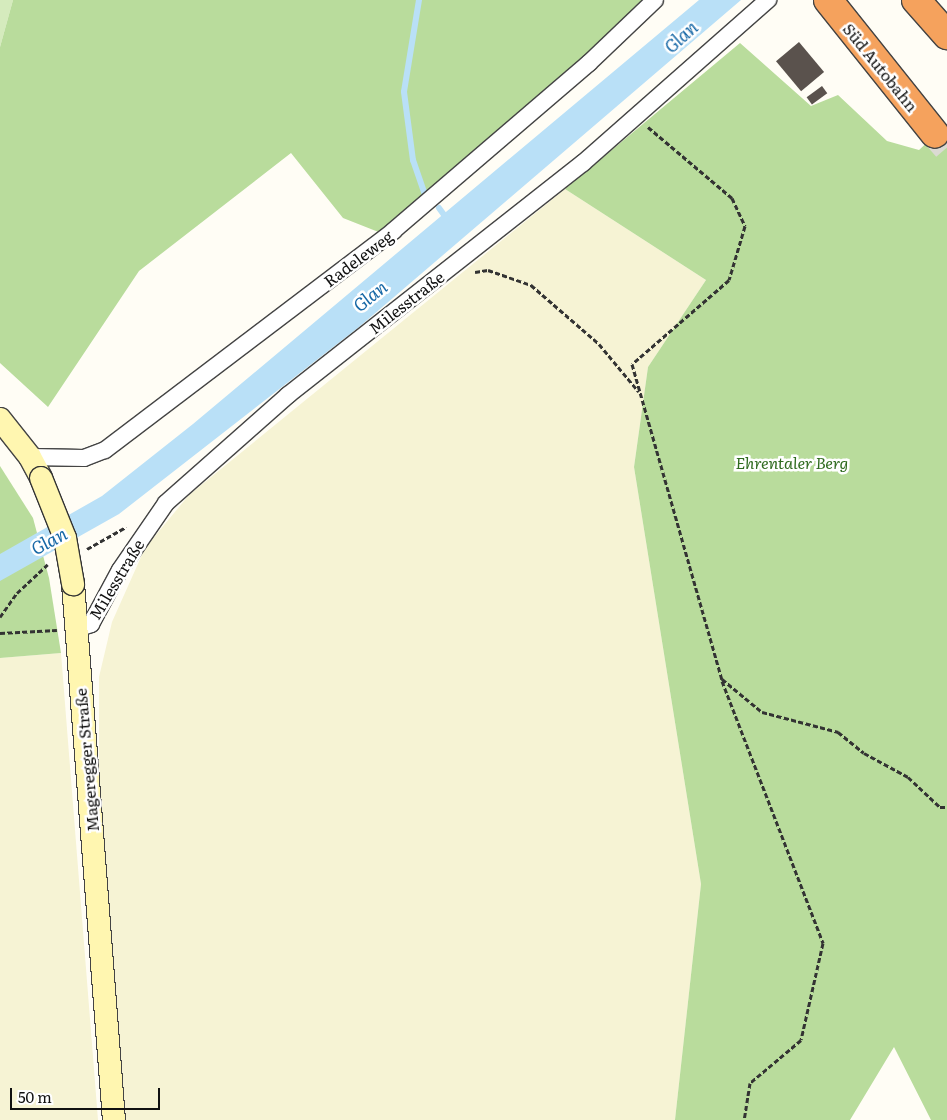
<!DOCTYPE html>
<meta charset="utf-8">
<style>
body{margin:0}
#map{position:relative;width:947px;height:1120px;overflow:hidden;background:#fffdf5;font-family:Literata,serif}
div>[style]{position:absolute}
.farmland>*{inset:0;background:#f6f3d4}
.green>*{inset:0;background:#d5ebbd}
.forest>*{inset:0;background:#b9dc9c}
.water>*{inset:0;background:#b9e0f7}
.stream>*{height:6px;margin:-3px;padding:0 3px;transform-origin:3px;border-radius:3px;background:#b9e0f7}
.building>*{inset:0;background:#5a524d;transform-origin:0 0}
.highway-tunnel>*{height:28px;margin-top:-14px;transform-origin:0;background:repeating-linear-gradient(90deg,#dbdad3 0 28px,transparent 0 42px)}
.path>*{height:3px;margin-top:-1.5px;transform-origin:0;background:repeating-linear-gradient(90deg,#333 0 5px,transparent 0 7.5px)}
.roads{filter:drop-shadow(1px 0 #444) drop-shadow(-1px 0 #444) drop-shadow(0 1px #444) drop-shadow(0 -1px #444)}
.street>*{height:16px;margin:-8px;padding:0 8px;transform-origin:8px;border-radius:8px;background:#fff}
.secondary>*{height:22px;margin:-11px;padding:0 11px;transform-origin:11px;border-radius:11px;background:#fff6b0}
.highway>*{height:28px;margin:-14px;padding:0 14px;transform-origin:14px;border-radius:14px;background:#f5a25d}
.bridges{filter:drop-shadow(1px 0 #333) drop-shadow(-1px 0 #333) drop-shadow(0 1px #333) drop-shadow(0 -1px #333)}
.secondary-bridge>*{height:22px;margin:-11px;padding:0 11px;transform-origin:11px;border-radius:11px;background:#fff6b0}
span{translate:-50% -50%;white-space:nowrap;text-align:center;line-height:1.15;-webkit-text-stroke:5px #fff;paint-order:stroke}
.street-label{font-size:16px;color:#111}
.park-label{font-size:16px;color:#2f6b1f;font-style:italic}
.water-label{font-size:18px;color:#1768a6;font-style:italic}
.scale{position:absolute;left:10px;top:1088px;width:150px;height:22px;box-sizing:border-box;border:2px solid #111;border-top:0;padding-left:6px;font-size:15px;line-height:18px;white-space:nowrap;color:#111;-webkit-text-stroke:4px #fff;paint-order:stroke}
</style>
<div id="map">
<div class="farmland">
<div style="clip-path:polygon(565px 189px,706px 280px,648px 367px,634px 467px,701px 884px,675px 1120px,123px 1120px,99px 774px,99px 677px,112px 622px,145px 548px,189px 495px)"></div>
<div style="clip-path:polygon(61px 653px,98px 1120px,0 1120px,0 658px)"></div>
</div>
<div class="green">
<div style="clip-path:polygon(0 0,13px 0,0 47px)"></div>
</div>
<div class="forest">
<div style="clip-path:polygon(13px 0,642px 0,590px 53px,381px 233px,343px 218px,291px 153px,139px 271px,48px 407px,0 363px,0 47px)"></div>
<div style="clip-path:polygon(740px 43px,811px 106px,838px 95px,887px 141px,919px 150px,947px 124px,947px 1120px,931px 1120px,894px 1047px,850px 1120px,675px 1120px,701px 884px,634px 467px,648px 367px,706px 280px,565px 189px)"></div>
<div style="clip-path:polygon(0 466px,33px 518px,49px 578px,61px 653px,0 658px)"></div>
</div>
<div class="water">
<div style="clip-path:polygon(699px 0,741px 0,359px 327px,119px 514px,0 581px,0 554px,102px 496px,193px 424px)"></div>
</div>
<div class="stream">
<div style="left:419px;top:0;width:93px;rotate:99.3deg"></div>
<div style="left:404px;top:92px;width:69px;rotate:82.5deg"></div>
<div style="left:413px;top:160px;width:37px;rotate:71deg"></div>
<div style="left:439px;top:208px;width:14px;rotate:54deg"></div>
</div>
<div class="building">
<div style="left:799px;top:42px;width:39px;height:30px;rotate:50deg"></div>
<div style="left:822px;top:86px;width:9px;height:19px;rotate:54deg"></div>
</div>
<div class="highway-tunnel">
<div style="left:935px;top:134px;width:18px;rotate:49deg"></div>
</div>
<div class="path">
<div style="left:648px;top:127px;width:110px;rotate:40.2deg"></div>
<div style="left:732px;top:198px;width:31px;rotate:65deg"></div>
<div style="left:745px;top:226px;width:56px;rotate:106.5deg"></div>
<div style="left:729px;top:280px;width:128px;rotate:139.1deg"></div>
<div style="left:632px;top:364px;width:328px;rotate:74.1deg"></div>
<div style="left:722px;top:679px;width:52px;rotate:39.5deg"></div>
<div style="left:762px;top:712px;width:79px;rotate:14.7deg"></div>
<div style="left:838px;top:732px;width:33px;rotate:39deg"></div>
<div style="left:864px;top:753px;width:50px;rotate:28.6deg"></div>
<div style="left:908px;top:777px;width:44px;rotate:43.2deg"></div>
<div style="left:940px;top:807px;width:7px"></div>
<div style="left:475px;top:272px;width:13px;rotate:-9deg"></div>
<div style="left:488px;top:270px;width:46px;rotate:19.2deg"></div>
<div style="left:531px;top:285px;width:90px;rotate:40.9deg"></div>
<div style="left:599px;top:344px;width:62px;rotate:50.2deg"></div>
<div style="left:87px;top:549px;width:45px;rotate:-29.4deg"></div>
<div style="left:0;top:617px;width:29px;rotate:-55deg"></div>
<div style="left:17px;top:593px;width:42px;rotate:-43.1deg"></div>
<div style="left:0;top:633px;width:57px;rotate:-3deg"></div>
<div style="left:722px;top:681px;width:281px;rotate:68.9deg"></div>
<div style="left:823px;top:943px;width:99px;rotate:102.8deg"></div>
<div style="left:801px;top:1040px;width:67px;rotate:139.9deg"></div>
<div style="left:750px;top:1083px;width:37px;rotate:99deg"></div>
</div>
<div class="roads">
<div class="street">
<div style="left:30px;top:457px;width:54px;rotate:1.1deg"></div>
<div style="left:84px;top:458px;width:22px;rotate:-21deg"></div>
<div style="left:105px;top:450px;width:362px;rotate:-37.2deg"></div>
<div style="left:393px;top:231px;width:258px;rotate:-40.6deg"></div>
<div style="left:589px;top:63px;width:91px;rotate:-43.7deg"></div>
<div style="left:76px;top:629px;width:16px;rotate:-18deg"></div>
<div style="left:91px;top:624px;width:61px;rotate:-61.8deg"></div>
<div style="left:120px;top:570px;width:81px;rotate:-55.5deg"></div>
<div style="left:166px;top:503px;width:163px;rotate:-41.5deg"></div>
<div style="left:288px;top:395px;width:375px;rotate:-38.2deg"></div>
<div style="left:583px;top:163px;width:247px;rotate:-41.4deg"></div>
</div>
<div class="secondary">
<div style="left:0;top:419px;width:48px;rotate:51.7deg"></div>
<div style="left:30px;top:457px;width:24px;rotate:62deg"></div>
<div style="left:73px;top:584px;width:538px;rotate:85.63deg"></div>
</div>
<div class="highway">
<div style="left:828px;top:0;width:171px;rotate:51.4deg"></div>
<div style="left:916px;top:0;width:47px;rotate:48.5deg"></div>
</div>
</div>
<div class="bridges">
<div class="secondary-bridge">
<div style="left:41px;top:478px;width:65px;rotate:68.2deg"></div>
<div style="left:65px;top:538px;width:47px;rotate:80.1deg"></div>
</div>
</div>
<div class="street-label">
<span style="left:881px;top:67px;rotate:51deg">Süd Autobahn</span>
<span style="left:358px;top:258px;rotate:-37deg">Radeleweg</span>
<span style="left:406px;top:302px;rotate:-38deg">Milesstraße</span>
<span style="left:116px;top:579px;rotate:-59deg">Milesstraße</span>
<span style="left:86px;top:760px;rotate:-95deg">Mageregger Straße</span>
</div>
<div class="park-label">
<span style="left:792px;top:462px">Ehrentaler Berg</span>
</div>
<div class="water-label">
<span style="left:681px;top:37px;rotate:-42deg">Glan</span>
<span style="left:370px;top:296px;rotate:-39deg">Glan</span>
<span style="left:49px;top:541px;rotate:-28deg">Glan</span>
</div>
<div class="scale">50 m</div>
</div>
